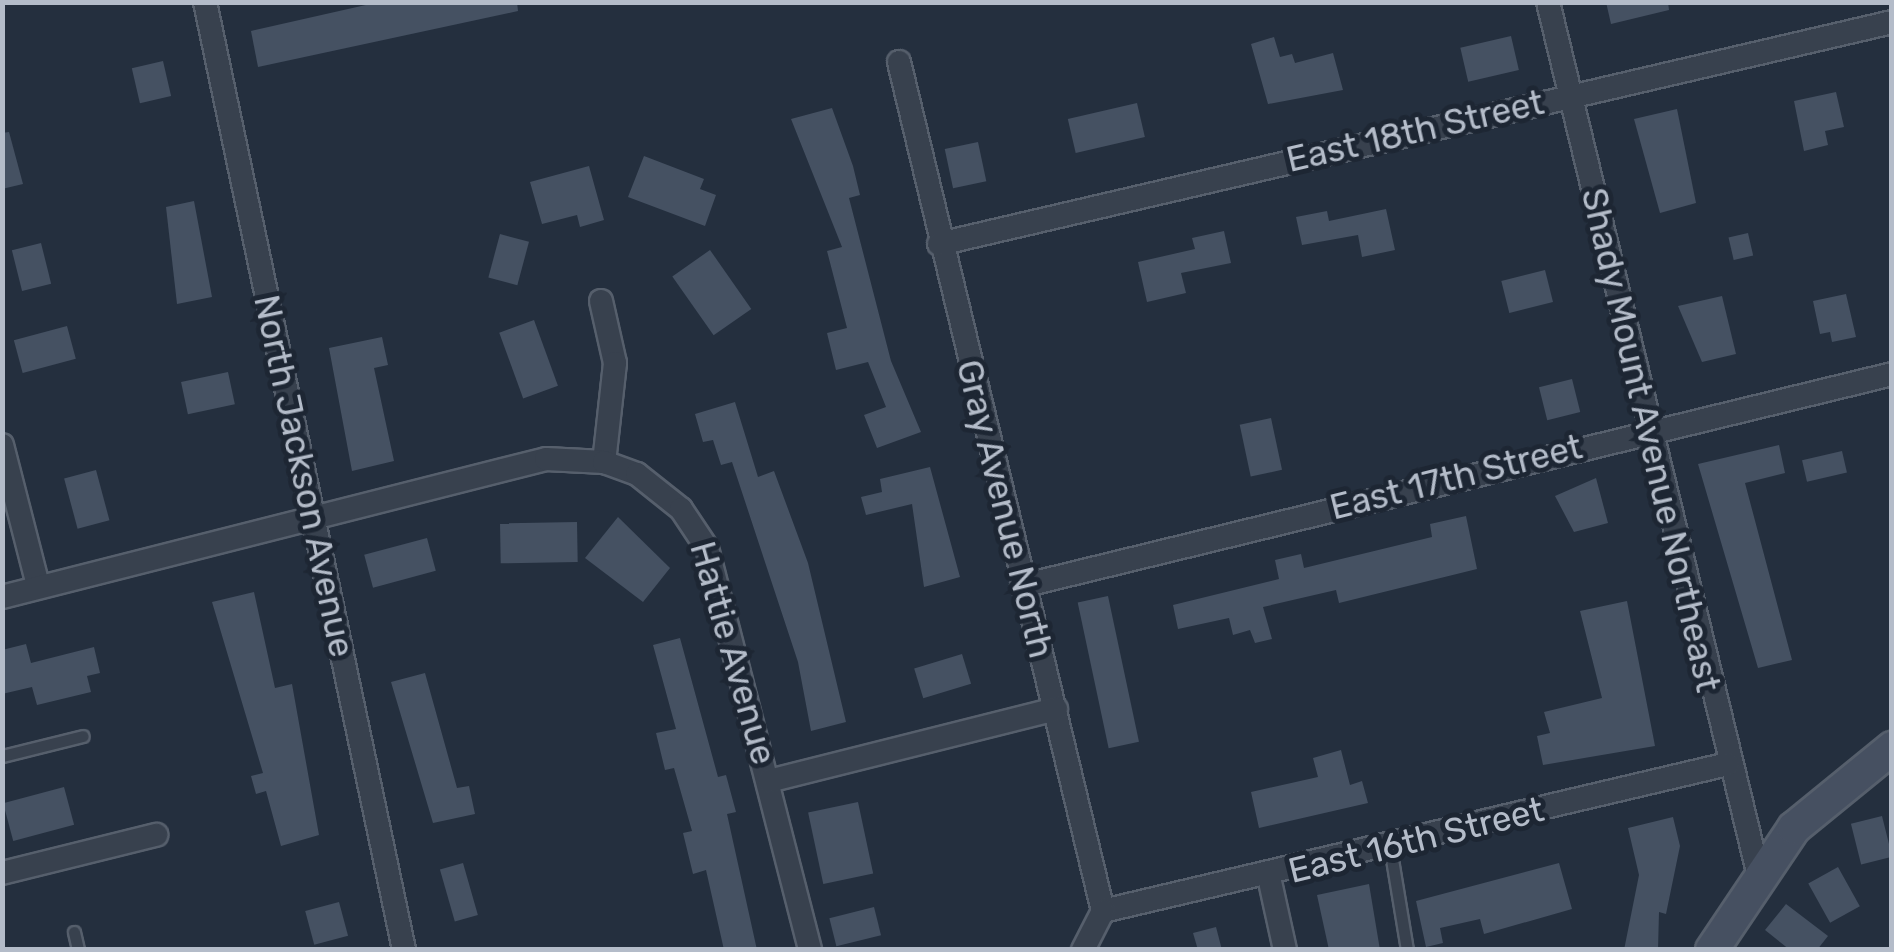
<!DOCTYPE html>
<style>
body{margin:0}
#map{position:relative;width:1894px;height:952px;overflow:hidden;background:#242f3e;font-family:Rubik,sans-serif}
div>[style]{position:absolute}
.building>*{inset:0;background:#455162;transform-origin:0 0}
.roads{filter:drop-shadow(2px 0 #565f6c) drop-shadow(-2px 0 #565f6c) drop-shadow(0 2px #565f6c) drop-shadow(0 -2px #565f6c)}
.lane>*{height:11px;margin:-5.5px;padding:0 5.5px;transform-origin:5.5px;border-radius:5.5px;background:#38414e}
.street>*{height:22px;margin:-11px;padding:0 11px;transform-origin:11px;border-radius:11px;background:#38414e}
.secondary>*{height:32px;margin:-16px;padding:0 16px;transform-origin:16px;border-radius:16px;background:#465061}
span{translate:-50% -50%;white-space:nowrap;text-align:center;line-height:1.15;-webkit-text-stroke:10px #1d2633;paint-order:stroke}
.street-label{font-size:35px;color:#b4bcc9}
.frame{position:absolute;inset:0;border:5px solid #b4bcc9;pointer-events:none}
</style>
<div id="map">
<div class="building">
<div style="clip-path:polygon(379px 2px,517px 2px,518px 11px,258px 67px,251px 31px)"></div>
<div style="clip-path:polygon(1606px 2px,1668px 2px,1669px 10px,1611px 24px)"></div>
<div style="left:1511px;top:36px;width:35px;height:52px;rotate:77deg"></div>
<div style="clip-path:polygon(1274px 37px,1280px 57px,1292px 54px,1295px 63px,1333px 53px,1343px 90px,1268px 104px,1251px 44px)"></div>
<div style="left:163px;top:61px;width:36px;height:32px;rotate:77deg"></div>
<div style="clip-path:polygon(1836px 92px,1844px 127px,1825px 131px,1828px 145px,1804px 151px,1794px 101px)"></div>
<div style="left:1137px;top:103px;width:35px;height:71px;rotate:77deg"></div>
<div style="clip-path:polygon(832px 108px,853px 166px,860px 195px,849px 198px,891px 361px,921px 432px,877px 448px,864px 415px,886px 407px,868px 362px,836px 370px,827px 333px,847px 328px,827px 251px,842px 247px,791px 119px)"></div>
<div style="clip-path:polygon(1677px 109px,1696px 203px,1660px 213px,1634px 119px)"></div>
<div style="clip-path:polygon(9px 132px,23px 184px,2px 189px,2px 133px)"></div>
<div style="left:978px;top:142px;width:40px;height:34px;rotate:78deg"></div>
<div style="clip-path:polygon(644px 156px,704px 179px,700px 189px,716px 195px,705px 226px,628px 197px)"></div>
<div style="clip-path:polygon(589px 166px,604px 220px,580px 227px,577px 215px,542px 224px,530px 182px)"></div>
<div style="clip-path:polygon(194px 201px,212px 297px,177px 304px,166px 207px)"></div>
<div style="clip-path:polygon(1386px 209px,1395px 250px,1362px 257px,1358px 235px,1302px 245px,1296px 217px,1327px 211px,1329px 221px)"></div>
<div style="clip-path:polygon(1224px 231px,1231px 263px,1181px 273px,1186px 293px,1147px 302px,1138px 262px,1195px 249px,1192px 238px)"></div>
<div style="left:1748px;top:233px;width:23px;height:20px;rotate:77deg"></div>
<div style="left:500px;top:234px;width:30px;height:45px;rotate:15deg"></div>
<div style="left:41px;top:243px;width:42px;height:30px;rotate:76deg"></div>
<div style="left:710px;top:250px;width:72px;height:46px;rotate:55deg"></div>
<div style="left:1545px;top:270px;width:33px;height:45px;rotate:76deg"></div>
<div style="clip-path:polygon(1846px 294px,1856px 337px,1832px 342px,1830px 332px,1820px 334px,1813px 301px)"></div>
<div style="clip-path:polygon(1722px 296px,1736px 354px,1702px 362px,1678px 306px)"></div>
<div style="left:534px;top:320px;width:70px;height:37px;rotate:70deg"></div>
<div style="left:67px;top:326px;width:34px;height:55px;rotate:75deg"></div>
<div style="clip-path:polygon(382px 337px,388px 365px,374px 368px,394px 461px,352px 471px,329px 348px)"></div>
<div style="left:228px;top:372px;width:33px;height:48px;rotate:78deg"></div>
<div style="left:1572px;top:379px;width:34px;height:34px;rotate:76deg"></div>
<div style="clip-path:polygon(735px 402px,758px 477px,774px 471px,808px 563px,846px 722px,811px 731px,798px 662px,732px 462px,721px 465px,713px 440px,703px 442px,695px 414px)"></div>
<div style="left:1271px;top:418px;width:53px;height:32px;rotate:78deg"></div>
<div style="clip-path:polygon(1779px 445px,1785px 473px,1745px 483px,1792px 660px,1758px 668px,1698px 464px)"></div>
<div style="left:1842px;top:451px;width:22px;height:41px;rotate:77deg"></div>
<div style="clip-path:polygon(930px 467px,960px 577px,924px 587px,912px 504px,866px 515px,861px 497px,882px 492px,880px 479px)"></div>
<div style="left:96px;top:470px;width:52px;height:33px;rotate:75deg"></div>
<div style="clip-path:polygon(1596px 478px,1608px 523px,1574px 532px,1555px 496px)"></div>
<div style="clip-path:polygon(1466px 516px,1477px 569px,1339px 603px,1336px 590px,1263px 607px,1272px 639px,1255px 643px,1250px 630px,1233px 635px,1229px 618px,1178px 629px,1173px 605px,1279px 579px,1275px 560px,1301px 554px,1304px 568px,1432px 537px,1430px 524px)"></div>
<div style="clip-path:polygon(618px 517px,670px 568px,643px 602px,585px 558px)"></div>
<div style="left:577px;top:522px;width:40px;height:77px;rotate:89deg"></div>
<div style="left:427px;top:538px;width:34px;height:65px;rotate:75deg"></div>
<div style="clip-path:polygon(254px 592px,275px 688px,292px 684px,319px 835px,281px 846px,266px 791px,256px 794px,251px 776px,263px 773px,212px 602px)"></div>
<div style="left:1108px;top:596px;width:149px;height:31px;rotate:78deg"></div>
<div style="clip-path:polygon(1627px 601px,1655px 746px,1543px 765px,1537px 736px,1550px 733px,1544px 712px,1602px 698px,1580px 611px)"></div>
<div style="clip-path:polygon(680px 638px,718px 777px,726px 775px,736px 812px,727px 814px,757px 950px,724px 950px,706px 870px,693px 874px,683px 833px,692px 831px,674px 768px,665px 770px,656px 733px,676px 729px,653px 645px)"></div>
<div style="clip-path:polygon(26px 644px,31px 663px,94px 647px,100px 673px,87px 676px,91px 692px,37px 705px,32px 687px,2px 694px,2px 650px)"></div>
<div style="left:962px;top:654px;width:31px;height:50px;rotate:73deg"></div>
<div style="clip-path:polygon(425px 673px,457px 788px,469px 786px,475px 814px,433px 823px,391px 682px)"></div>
<div style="clip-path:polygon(1341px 750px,1350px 785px,1362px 781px,1368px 803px,1259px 828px,1251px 792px,1318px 777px,1313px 758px)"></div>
<div style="left:64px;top:787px;width:39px;height:63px;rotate:75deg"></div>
<div style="left:858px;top:802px;width:73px;height:51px;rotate:78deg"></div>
<div style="left:1882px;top:816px;width:42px;height:32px;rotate:76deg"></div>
<div style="clip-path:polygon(1673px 817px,1680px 846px,1666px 914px,1659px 912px,1658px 950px,1624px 950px,1639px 875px,1628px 828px)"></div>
<div style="left:463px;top:863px;width:54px;height:24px;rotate:74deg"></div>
<div style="clip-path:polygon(1559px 863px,1572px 909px,1484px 934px,1480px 919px,1440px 928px,1443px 943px,1426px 947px,1416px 901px)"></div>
<div style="left:1838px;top:867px;width:45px;height:34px;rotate:61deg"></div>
<div style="clip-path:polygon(1369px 884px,1380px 950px,1329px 950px,1317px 895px)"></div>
<div style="left:339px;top:902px;width:35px;height:35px;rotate:75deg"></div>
<div style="clip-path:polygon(1786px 904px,1828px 936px,1817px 950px,1790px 950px,1765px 930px)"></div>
<div style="left:874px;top:907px;width:29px;height:46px;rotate:76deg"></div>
<div style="clip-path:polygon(1216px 927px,1222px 950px,1198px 950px,1193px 933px)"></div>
</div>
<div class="roads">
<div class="lane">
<div style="left:2px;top:756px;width:83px;rotate:-13.9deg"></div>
<div style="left:1390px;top:847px;width:104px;rotate:80.6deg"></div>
<div style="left:74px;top:932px;width:18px;rotate:77deg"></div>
</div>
<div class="street">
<div style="left:205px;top:2px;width:969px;rotate:78.14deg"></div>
<div style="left:1548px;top:2px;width:899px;rotate:76.43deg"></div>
<div style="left:899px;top:62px;width:873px;rotate:76.49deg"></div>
<div style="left:939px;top:244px;width:979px;rotate:-13.11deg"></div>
<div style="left:601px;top:301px;width:64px;rotate:77.3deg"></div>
<div style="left:615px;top:363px;width:100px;rotate:96.3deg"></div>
<div style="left:2px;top:445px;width:145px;rotate:75.6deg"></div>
<div style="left:1022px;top:586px;width:895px;rotate:-13.69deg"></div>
<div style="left:2px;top:597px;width:561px;rotate:-14.23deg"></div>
<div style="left:546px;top:459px;width:58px;rotate:3deg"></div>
<div style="left:604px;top:462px;width:35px;rotate:20deg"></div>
<div style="left:637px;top:474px;width:56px;rotate:38.5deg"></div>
<div style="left:681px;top:509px;width:47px;rotate:56.3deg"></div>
<div style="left:707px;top:548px;width:415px;rotate:75.6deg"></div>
<div style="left:769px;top:781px;width:296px;rotate:-14.1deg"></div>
<div style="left:2px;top:873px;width:159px;rotate:-13.9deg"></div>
<div style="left:1269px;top:877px;width:75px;rotate:77.6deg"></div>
<div style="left:1103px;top:911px;width:642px;rotate:-13.24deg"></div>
<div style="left:1083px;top:950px;width:44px;rotate:-62.9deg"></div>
</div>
<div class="secondary">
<div style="left:1712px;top:950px;width:147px;rotate:-56.1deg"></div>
<div style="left:1794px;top:828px;width:127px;rotate:-39.2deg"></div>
</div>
</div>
<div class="street-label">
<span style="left:1415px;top:131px;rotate:-13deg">East 18th Street</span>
<span style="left:1651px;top:440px;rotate:77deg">Shady Mount Avenue Northeast</span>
<span style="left:304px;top:476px;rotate:78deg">North Jackson Avenue</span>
<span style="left:1456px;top:477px;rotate:-14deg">East 17th Street</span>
<span style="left:1005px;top:509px;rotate:76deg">Gray Avenue North</span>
<span style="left:733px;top:653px;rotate:74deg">Hattie Avenue</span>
<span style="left:1416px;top:840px;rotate:-14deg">East 16th Street</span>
</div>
<div class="frame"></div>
</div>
